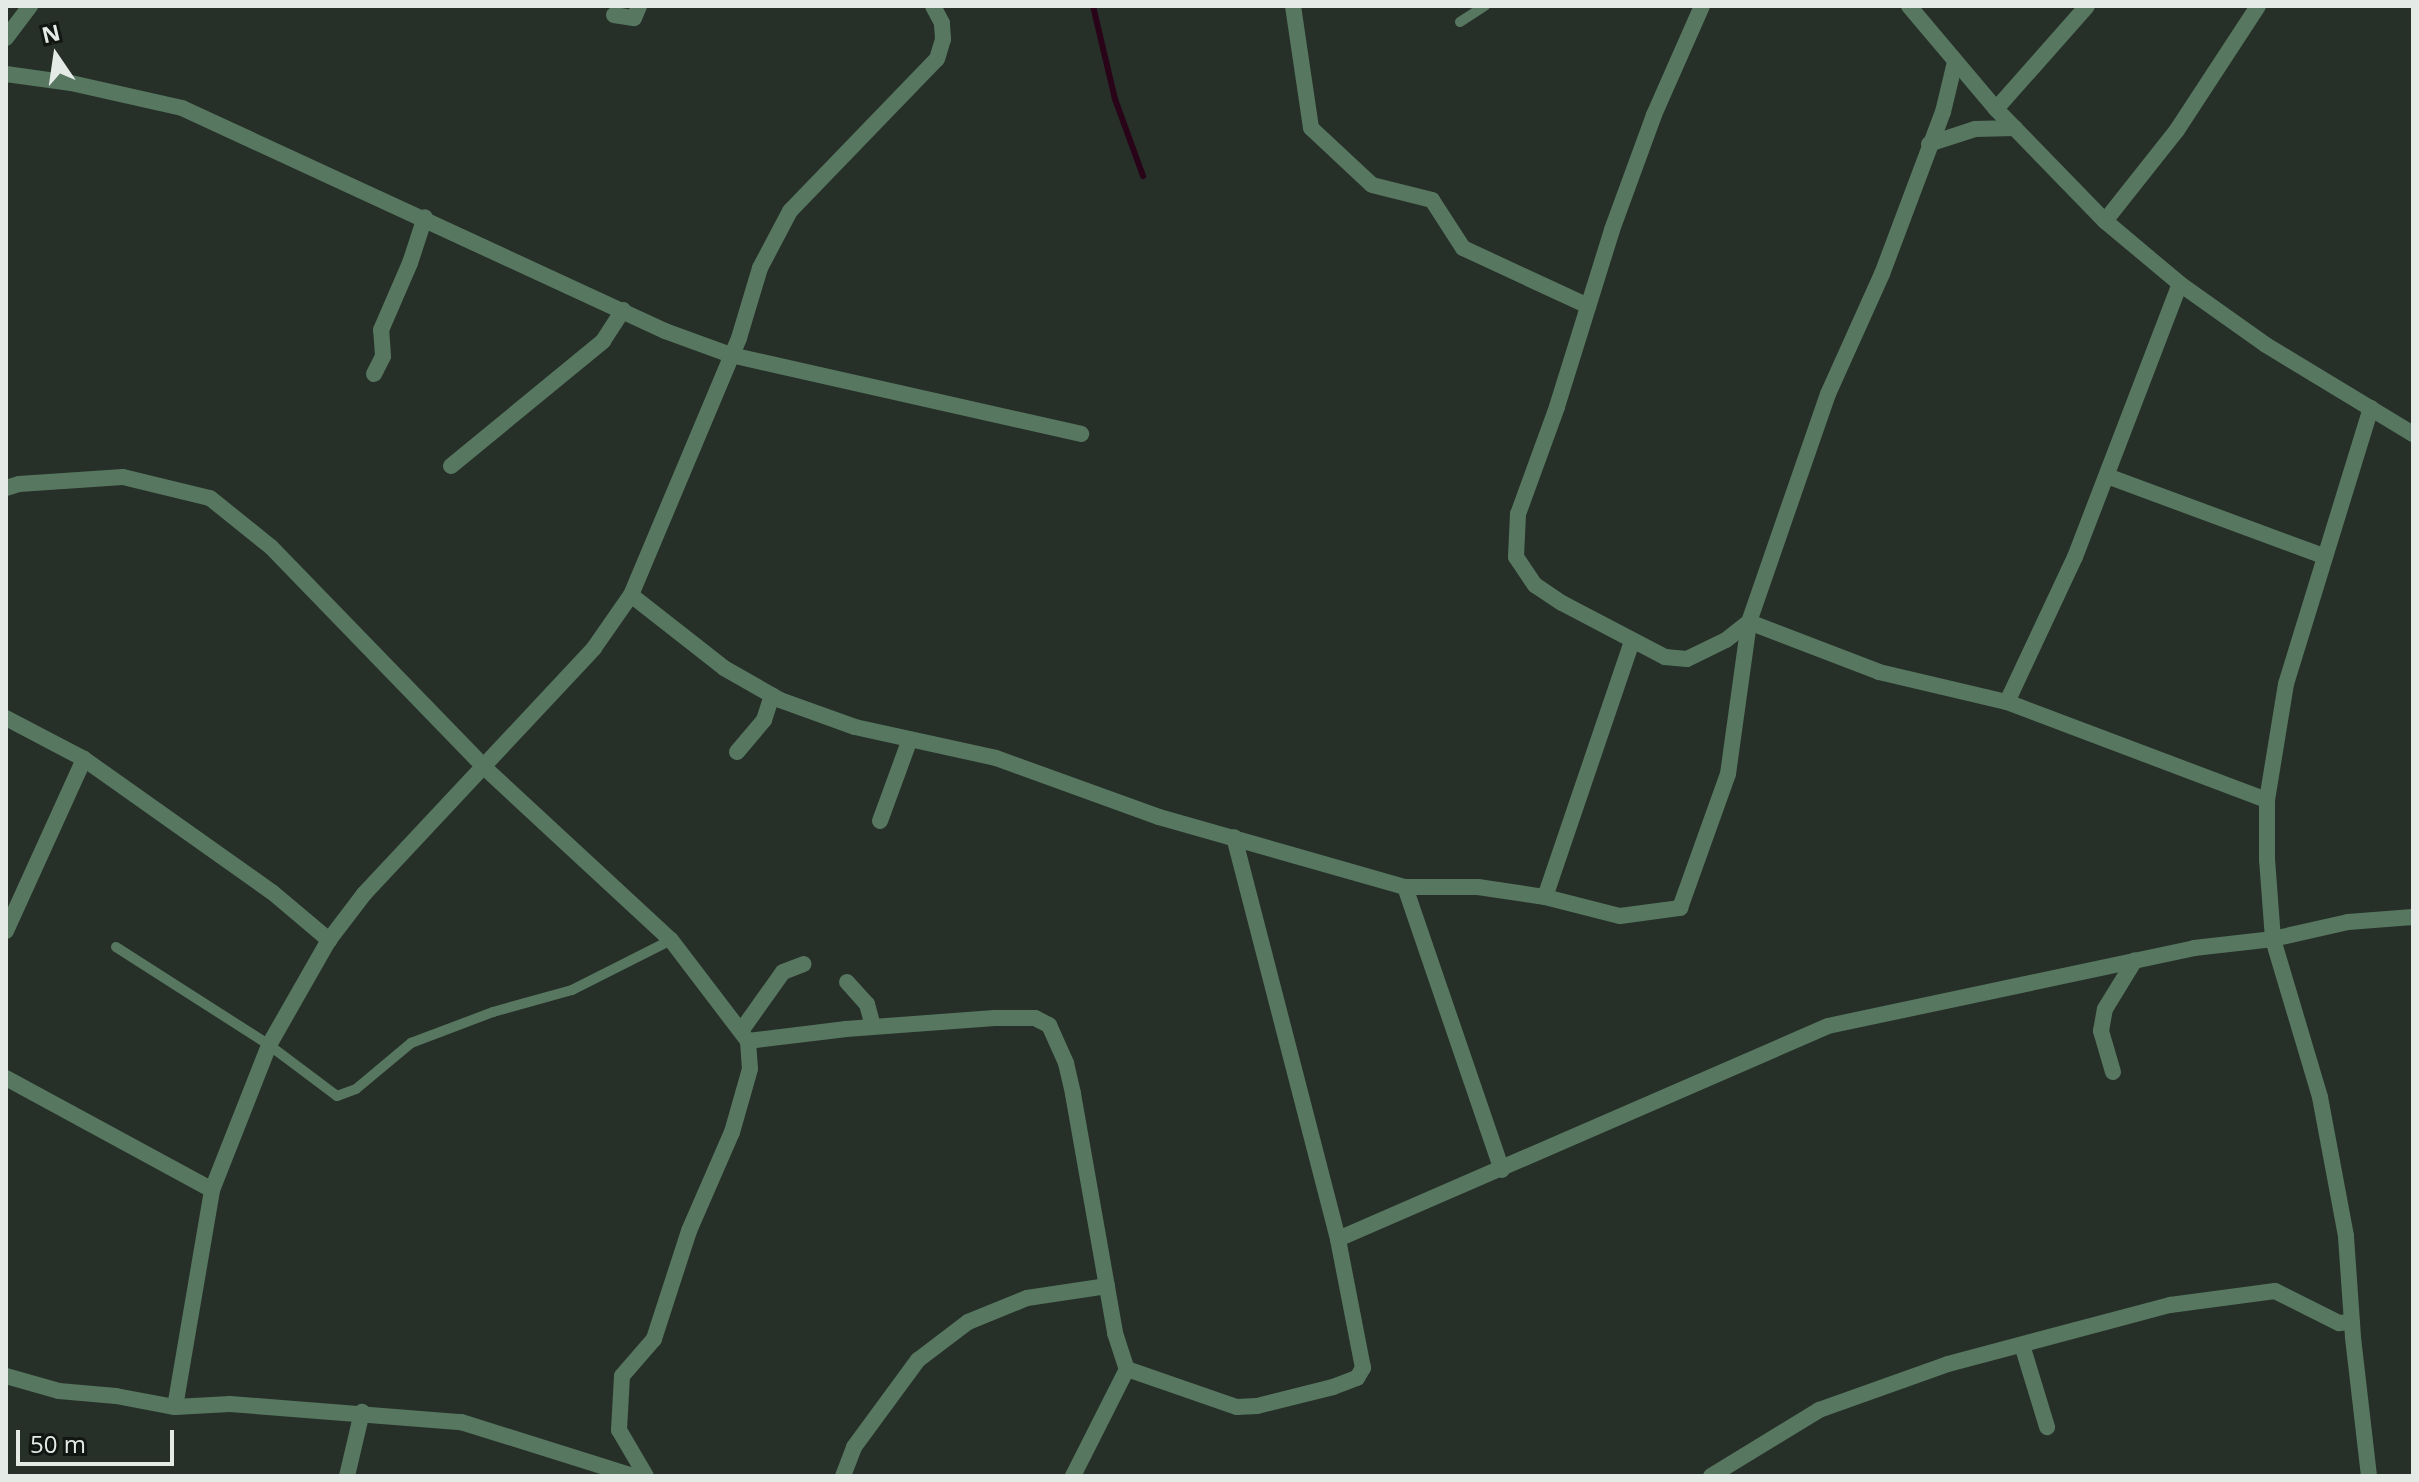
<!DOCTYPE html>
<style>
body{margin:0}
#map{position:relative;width:2419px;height:1482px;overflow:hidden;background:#263028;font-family:"Open Sans",sans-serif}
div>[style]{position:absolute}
.stream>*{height:6px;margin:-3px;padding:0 3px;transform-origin:3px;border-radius:3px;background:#290419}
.service>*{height:10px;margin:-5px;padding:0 5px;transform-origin:5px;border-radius:5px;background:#577760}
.minor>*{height:16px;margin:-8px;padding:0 8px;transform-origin:8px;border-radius:8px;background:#577760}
span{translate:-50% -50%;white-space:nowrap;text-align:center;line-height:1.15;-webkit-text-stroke:7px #121613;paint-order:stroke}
.frame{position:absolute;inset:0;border:8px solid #e4ebe6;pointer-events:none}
.north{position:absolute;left:16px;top:16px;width:80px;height:80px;-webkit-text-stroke:6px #121613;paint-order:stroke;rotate:347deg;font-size:22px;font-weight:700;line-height:32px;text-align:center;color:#e4ebe6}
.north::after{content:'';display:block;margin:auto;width:28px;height:36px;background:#e4ebe6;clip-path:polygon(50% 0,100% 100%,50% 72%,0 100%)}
.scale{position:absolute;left:16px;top:1430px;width:158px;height:36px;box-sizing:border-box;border:4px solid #e4ebe6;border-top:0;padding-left:10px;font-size:24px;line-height:28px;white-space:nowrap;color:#e4ebe6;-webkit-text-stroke:6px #121613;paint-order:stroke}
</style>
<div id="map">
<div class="stream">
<div style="left:1093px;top:6px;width:96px;rotate:76.7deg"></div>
<div style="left:1115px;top:99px;width:82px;rotate:70deg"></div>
</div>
<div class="service">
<div style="left:1460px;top:22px;width:30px;rotate:-33deg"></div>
<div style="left:116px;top:947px;width:182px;rotate:32.6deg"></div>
<div style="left:269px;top:1045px;width:85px;rotate:36.9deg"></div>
<div style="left:337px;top:1096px;width:20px;rotate:-20deg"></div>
<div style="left:356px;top:1089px;width:72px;rotate:-39.9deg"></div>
<div style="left:411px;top:1043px;width:88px;rotate:-20.7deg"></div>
<div style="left:493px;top:1012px;width:82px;rotate:-15.6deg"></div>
<div style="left:572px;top:990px;width:111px;rotate:-26.8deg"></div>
</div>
<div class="minor">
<div style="left:1293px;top:6px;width:123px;rotate:81.6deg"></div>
<div style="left:1311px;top:128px;width:83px;rotate:43.1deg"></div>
<div style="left:1372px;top:185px;width:62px;rotate:14deg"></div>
<div style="left:1432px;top:200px;width:57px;rotate:57.1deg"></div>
<div style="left:1463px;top:248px;width:138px;rotate:24.9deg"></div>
<div style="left:1702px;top:6px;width:119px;rotate:113.8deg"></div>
<div style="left:1654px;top:115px;width:122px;rotate:110.1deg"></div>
<div style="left:1612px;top:230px;width:185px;rotate:107.3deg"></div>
<div style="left:1557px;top:407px;width:114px;rotate:110deg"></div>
<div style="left:1518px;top:514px;width:43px;rotate:92.7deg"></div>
<div style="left:1516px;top:557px;width:34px;rotate:56deg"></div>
<div style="left:1535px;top:585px;width:32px;rotate:34deg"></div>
<div style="left:1562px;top:603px;width:116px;rotate:27.7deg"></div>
<div style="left:1665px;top:657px;width:22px;rotate:5deg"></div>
<div style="left:1687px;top:659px;width:43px;rotate:-26deg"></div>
<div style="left:1726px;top:640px;width:29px;rotate:-38deg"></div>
<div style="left:1909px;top:6px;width:135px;rotate:49.8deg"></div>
<div style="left:1996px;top:109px;width:156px;rotate:45.8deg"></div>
<div style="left:2105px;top:221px;width:98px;rotate:40deg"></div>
<div style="left:2180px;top:284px;width:105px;rotate:35.3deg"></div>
<div style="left:2266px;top:345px;width:172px;rotate:31.2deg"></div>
<div style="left:614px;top:15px;width:20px;rotate:9deg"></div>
<div style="left:634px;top:18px;width:13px;rotate:-67deg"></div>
<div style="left:6px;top:38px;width:40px;rotate:-53deg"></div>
<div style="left:6px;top:74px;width:66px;rotate:7.9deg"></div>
<div style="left:71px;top:83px;width:114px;rotate:12.7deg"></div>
<div style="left:182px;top:108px;width:532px;rotate:24.78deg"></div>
<div style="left:665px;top:331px;width:70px;rotate:20deg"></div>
<div style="left:731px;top:355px;width:359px;rotate:12.7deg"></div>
<div style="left:1996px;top:109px;width:137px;rotate:-48.5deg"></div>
<div style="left:1929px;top:144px;width:48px;rotate:-18.1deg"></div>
<div style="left:1975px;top:129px;width:40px;rotate:-1.4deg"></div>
<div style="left:2105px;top:221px;width:116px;rotate:-51.6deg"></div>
<div style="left:2177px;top:130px;width:148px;rotate:-56.8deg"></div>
<div style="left:374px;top:374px;width:20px;rotate:-63deg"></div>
<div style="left:383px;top:356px;width:26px;rotate:-94deg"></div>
<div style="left:381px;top:330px;width:73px;rotate:-66.6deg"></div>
<div style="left:410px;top:263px;width:48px;rotate:-71.9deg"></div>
<div style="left:451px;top:466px;width:197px;rotate:-39.4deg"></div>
<div style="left:603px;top:341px;width:37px;rotate:-57deg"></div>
<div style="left:2107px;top:476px;width:230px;rotate:20.3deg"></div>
<div style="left:6px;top:488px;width:14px;rotate:-17deg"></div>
<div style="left:19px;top:484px;width:104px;rotate:-3.9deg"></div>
<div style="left:123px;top:477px;width:89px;rotate:13.6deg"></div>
<div style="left:210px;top:498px;width:78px;rotate:38.8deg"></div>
<div style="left:271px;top:547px;width:308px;rotate:45.9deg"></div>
<div style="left:485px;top:768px;width:253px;rotate:42.8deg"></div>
<div style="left:671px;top:940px;width:127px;rotate:52.7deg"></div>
<div style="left:748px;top:1041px;width:28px;rotate:86deg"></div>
<div style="left:750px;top:1069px;width:66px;rotate:105.9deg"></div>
<div style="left:732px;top:1132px;width:108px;rotate:113.5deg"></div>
<div style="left:689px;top:1231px;width:114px;rotate:108deg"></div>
<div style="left:654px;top:1339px;width:49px;rotate:130.9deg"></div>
<div style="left:622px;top:1376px;width:54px;rotate:93.2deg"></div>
<div style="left:619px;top:1430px;width:53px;rotate:59.6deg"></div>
<div style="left:631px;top:595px;width:118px;rotate:38.1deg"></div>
<div style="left:724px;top:668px;width:64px;rotate:29.7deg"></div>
<div style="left:780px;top:700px;width:80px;rotate:19.8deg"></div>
<div style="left:855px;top:727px;width:144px;rotate:12.4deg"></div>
<div style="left:996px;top:758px;width:173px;rotate:19.9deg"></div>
<div style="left:1159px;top:817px;width:256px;rotate:15.9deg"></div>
<div style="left:1405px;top:887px;width:73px"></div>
<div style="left:1478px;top:887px;width:68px;rotate:8.5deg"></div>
<div style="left:1545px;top:897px;width:77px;rotate:14.2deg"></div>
<div style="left:1620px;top:916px;width:61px;rotate:-7.6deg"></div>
<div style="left:1680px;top:908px;width:142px;rotate:-70.3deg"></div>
<div style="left:1728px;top:774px;width:153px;rotate:-82.1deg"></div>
<div style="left:1749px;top:622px;width:241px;rotate:-70.9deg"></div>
<div style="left:1828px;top:394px;width:132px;rotate:-65.8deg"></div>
<div style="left:1882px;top:274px;width:173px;rotate:-69.4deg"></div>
<div style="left:1943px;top:112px;width:51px;rotate:-76.5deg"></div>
<div style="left:1749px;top:622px;width:139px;rotate:21deg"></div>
<div style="left:1879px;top:672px;width:131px;rotate:13.2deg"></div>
<div style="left:2007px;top:702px;width:278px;rotate:20.7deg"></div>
<div style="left:2007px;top:702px;width:160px;rotate:-64.9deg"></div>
<div style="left:2075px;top:557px;width:292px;rotate:-69deg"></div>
<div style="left:6px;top:718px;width:88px;rotate:27.7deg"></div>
<div style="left:84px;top:759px;width:230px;rotate:35.3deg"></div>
<div style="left:272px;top:892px;width:75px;rotate:40.1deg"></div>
<div style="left:737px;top:752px;width:42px;rotate:-49.8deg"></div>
<div style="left:764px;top:720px;width:26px;rotate:-72deg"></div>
<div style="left:880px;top:821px;width:87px;rotate:-69.9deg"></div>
<div style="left:1405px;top:887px;width:299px;rotate:71.1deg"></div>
<div style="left:1545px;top:897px;width:269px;rotate:-71.2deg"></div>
<div style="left:6px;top:931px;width:189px;rotate:-65.6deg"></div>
<div style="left:847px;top:982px;width:30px;rotate:48deg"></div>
<div style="left:867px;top:1004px;width:23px;rotate:75deg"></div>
<div style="left:741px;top:1031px;width:72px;rotate:-54.6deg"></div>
<div style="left:783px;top:972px;width:22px;rotate:-21deg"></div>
<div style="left:748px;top:1041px;width:99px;rotate:-7deg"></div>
<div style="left:846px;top:1029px;width:149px;rotate:-4.2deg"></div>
<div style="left:995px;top:1018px;width:40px"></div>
<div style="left:1035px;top:1018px;width:16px;rotate:27deg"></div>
<div style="left:1049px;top:1025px;width:42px;rotate:65.9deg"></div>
<div style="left:1066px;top:1063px;width:32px;rotate:77deg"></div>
<div style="left:1073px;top:1094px;width:243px;rotate:80deg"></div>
<div style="left:1115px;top:1333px;width:38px;rotate:72deg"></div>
<div style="left:1127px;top:1369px;width:120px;rotate:116.8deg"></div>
<div style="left:2113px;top:1072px;width:43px;rotate:-106.3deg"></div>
<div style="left:2101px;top:1031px;width:22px;rotate:-80deg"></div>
<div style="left:2105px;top:1009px;width:57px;rotate:-58.5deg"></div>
<div style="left:6px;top:1078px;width:234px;rotate:28.5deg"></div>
<div style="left:1338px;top:1239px;width:534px;rotate:-23.49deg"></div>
<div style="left:1828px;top:1026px;width:374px;rotate:-12deg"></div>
<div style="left:2194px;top:948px;width:80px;rotate:-6.5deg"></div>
<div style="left:2273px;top:939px;width:77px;rotate:-12.8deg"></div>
<div style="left:2348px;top:922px;width:65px;rotate:-4.4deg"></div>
<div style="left:2022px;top:1345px;width:86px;rotate:73deg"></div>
<div style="left:1127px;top:1369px;width:116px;rotate:19.1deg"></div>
<div style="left:1237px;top:1407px;width:20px;rotate:-3deg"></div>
<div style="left:1257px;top:1406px;width:78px;rotate:-14deg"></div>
<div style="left:1333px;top:1387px;width:26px;rotate:-21deg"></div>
<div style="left:1357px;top:1378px;width:12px;rotate:-59deg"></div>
<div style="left:1363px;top:1368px;width:131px;rotate:-101deg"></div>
<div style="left:1338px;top:1239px;width:415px;rotate:-104.5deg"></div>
<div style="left:6px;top:1376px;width:55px;rotate:15.8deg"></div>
<div style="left:59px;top:1391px;width:57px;rotate:5deg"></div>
<div style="left:116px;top:1396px;width:60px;rotate:10.6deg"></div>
<div style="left:175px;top:1407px;width:55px;rotate:-3.1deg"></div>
<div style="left:230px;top:1404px;width:232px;rotate:4.5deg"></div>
<div style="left:461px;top:1422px;width:180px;rotate:17.4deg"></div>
<div style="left:175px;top:1407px;width:220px;rotate:-80.3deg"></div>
<div style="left:212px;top:1190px;width:156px;rotate:-68.5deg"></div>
<div style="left:269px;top:1045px;width:121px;rotate:-60.3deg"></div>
<div style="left:329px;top:940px;width:58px;rotate:-52.7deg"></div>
<div style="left:364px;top:894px;width:337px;rotate:-46.9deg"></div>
<div style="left:594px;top:648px;width:65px;rotate:-55.1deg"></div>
<div style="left:631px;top:595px;width:279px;rotate:-67.2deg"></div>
<div style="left:739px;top:338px;width:73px;rotate:-73.3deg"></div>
<div style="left:760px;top:268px;width:64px;rotate:-62.2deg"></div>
<div style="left:790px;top:211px;width:211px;rotate:-46deg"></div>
<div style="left:937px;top:59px;width:21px;rotate:-73deg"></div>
<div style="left:943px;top:39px;width:16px;rotate:-94deg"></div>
<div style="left:942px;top:23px;width:19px;rotate:-118deg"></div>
<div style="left:347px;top:1476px;width:66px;rotate:-76.8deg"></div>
<div style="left:843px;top:1476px;width:31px;rotate:-69deg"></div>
<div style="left:854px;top:1447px;width:108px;rotate:-53.7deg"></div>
<div style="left:918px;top:1360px;width:63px;rotate:-37.2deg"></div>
<div style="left:968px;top:1322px;width:64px;rotate:-22.1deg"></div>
<div style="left:1027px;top:1298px;width:81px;rotate:-8.5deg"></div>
<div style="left:1711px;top:1476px;width:127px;rotate:-31.4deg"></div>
<div style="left:1819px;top:1410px;width:137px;rotate:-19.6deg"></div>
<div style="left:1948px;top:1364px;width:230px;rotate:-14.9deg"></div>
<div style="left:2170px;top:1305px;width:106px;rotate:-7.6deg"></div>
<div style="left:2275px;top:1291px;width:72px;rotate:26.6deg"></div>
<div style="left:2339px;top:1323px;width:13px;rotate:-4deg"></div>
<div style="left:2369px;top:1476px;width:140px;rotate:-96.6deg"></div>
<div style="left:2353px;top:1337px;width:101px;rotate:-94deg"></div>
<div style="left:2346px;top:1236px;width:141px;rotate:-100.6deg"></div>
<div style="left:2320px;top:1097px;width:165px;rotate:-106.6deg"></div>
<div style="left:2273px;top:939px;width:79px;rotate:-94.3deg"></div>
<div style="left:2267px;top:860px;width:60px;rotate:-90deg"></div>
<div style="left:2267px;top:800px;width:118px;rotate:-80.7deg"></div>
<div style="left:2286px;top:684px;width:289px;rotate:-72.9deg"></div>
</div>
<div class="frame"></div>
<div class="north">N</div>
<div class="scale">50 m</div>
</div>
